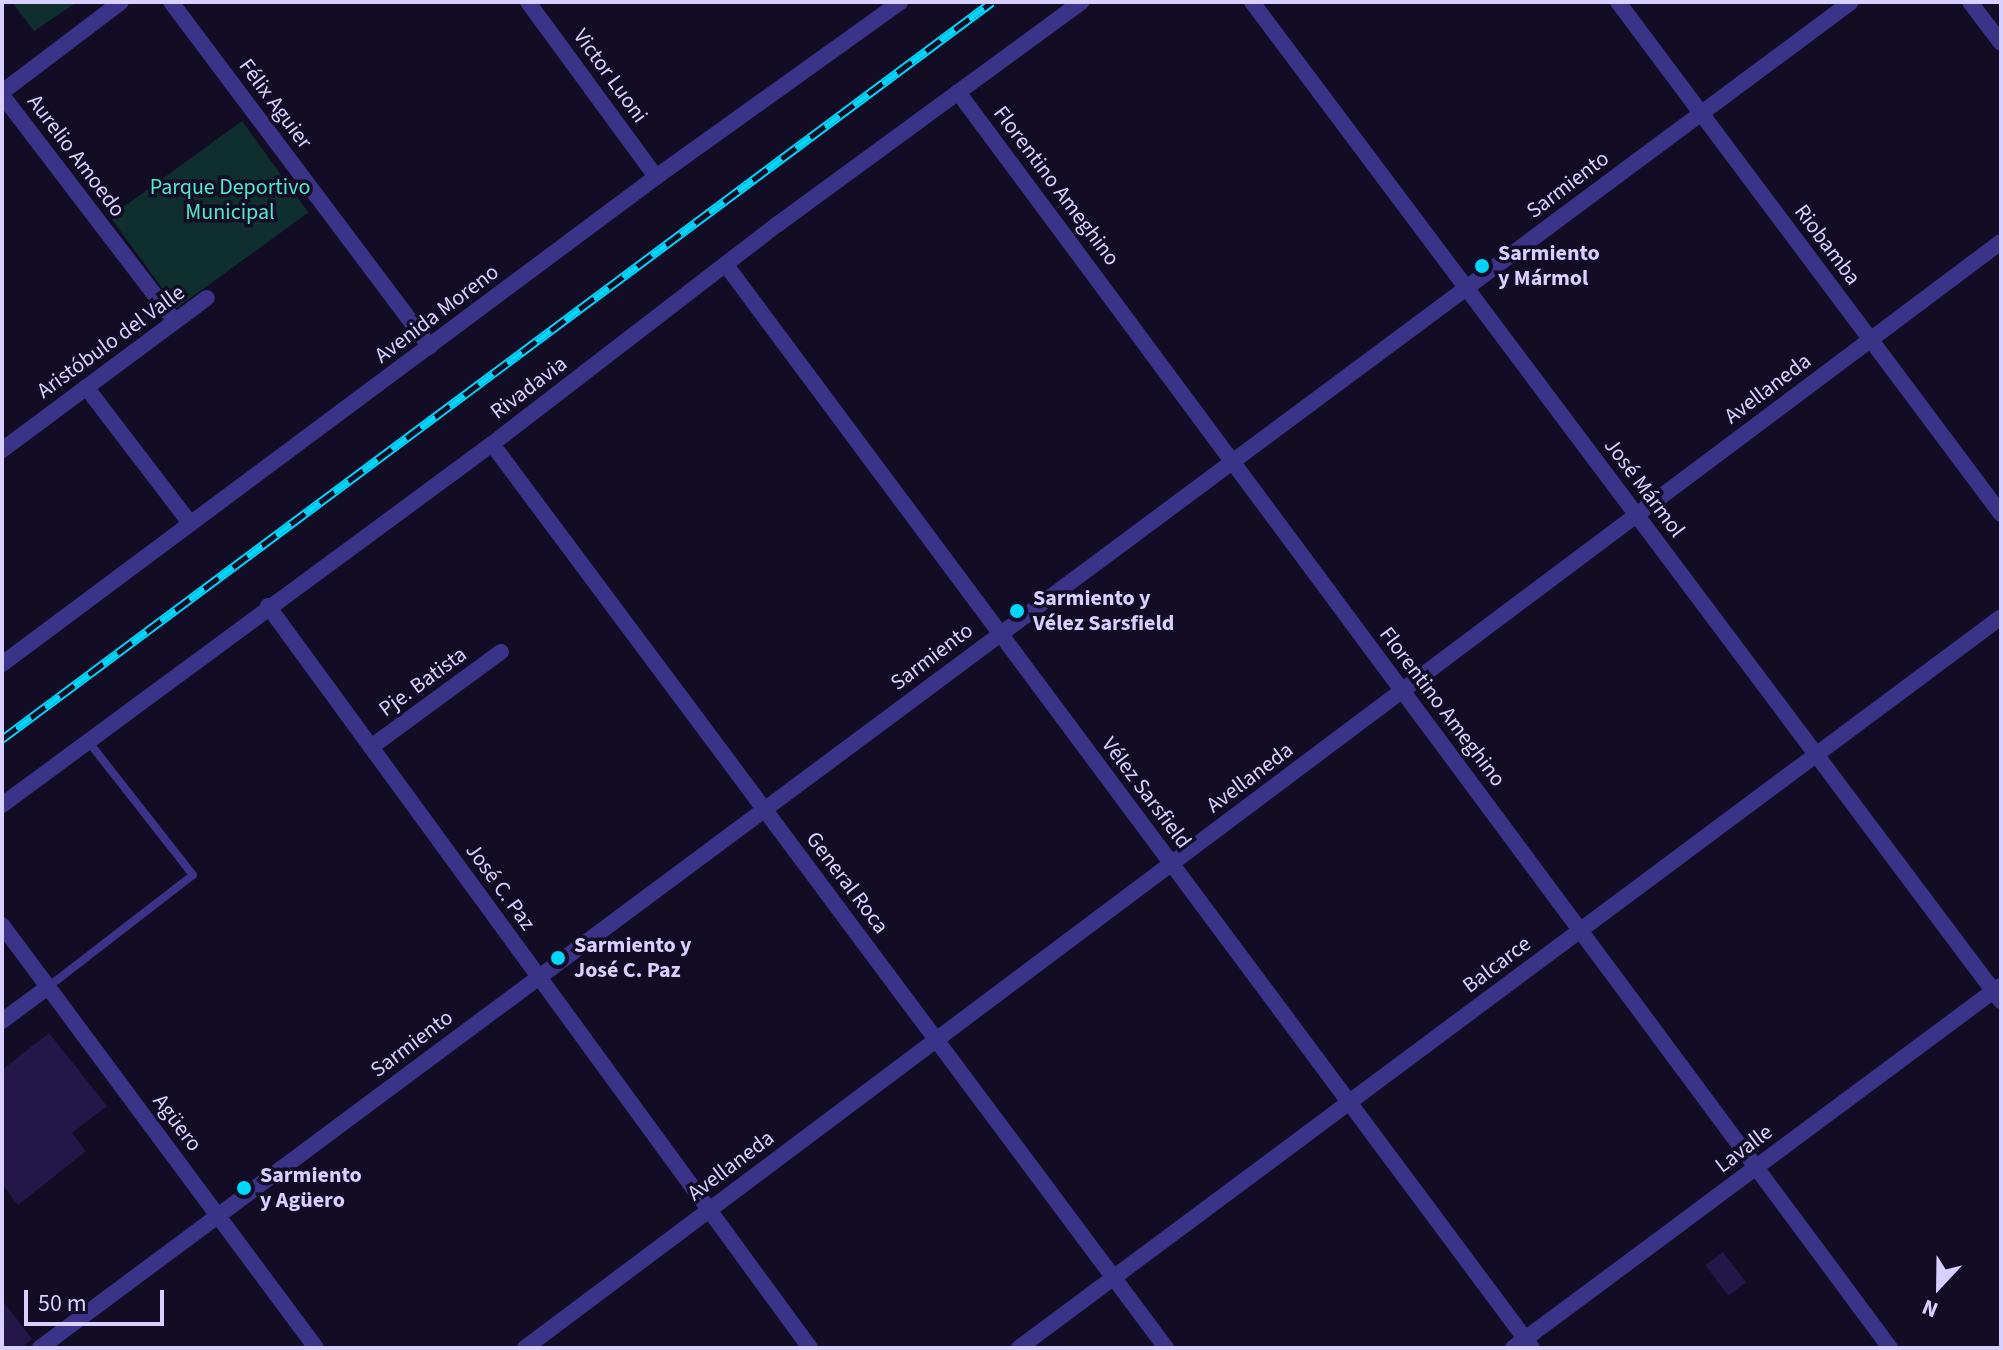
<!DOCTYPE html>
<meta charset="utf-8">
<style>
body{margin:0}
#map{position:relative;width:2003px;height:1350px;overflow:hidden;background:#120c25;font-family:"Source Sans 3",sans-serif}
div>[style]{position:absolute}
.green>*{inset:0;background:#0f2f2f;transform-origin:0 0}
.building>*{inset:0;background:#231748;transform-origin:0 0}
.lane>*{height:8px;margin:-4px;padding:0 4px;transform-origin:4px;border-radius:4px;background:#3b3388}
.street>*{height:16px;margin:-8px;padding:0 8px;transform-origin:8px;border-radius:8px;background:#3b3388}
.rail>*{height:9px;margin-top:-4.5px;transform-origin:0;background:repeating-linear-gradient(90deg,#120c25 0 18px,#00d6fb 0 36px);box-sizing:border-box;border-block:2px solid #00d6fb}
.dots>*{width:22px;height:22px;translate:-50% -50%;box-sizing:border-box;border:4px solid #120c25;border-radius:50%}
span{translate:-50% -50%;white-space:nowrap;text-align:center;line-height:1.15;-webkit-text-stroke:7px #120c25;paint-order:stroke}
.street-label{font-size:22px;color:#d8d0ff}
.park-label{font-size:22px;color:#52e9cb}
.poi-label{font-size:22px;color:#d8d0ff;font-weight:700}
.left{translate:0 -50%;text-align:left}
.frame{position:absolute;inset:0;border:4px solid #d8d0ff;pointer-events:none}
.north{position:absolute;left:1899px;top:1246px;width:80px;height:80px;-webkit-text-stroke:6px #120c25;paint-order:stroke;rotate:202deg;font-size:22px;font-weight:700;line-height:32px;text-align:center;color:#d8d0ff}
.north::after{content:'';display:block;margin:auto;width:28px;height:36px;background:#d8d0ff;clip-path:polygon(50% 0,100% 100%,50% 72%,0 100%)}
.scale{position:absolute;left:24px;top:1290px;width:140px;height:36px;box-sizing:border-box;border:4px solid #d8d0ff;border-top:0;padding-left:10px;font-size:24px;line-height:28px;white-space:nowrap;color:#d8d0ff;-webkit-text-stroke:6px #120c25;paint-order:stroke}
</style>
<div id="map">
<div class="green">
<div style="clip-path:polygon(12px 2px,77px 2px,34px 31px)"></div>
<div style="left:242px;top:121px;width:113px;height:163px;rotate:54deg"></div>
</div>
<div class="building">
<div style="clip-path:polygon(49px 1033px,107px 1106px,72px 1133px,86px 1151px,18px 1205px,2px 1184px,2px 1070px)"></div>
<div style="left:1723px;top:1252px;width:38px;height:22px;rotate:53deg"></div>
<div style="clip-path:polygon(2px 1300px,32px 1339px,21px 1348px,2px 1348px)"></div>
</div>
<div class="lane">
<div style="left:48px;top:987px;width:183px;rotate:-37.7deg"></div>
<div style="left:193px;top:875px;width:170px;rotate:-128.1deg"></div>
</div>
<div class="street">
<div style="left:171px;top:2px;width:431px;rotate:53.1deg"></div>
<div style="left:528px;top:2px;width:217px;rotate:53.8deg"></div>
<div style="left:1252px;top:2px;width:1249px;rotate:53.14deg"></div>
<div style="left:1618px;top:2px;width:639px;rotate:53.2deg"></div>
<div style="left:1970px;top:2px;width:51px;rotate:52.9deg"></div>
<div style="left:2px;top:92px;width:149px;rotate:-37.1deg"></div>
<div style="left:958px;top:92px;width:1564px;rotate:53.42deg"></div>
<div style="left:2px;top:95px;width:283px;rotate:52.6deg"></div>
<div style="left:726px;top:265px;width:1350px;rotate:53.34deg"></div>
<div style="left:86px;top:387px;width:171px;rotate:52.6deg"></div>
<div style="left:492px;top:444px;width:1128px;rotate:53.29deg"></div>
<div style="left:2px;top:450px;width:255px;rotate:-36.6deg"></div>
<div style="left:268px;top:606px;width:919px;rotate:53.85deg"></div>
<div style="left:2px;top:664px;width:815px;rotate:-36.67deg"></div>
<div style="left:656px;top:177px;width:300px;rotate:-35.6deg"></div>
<div style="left:371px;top:747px;width:161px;rotate:-36.2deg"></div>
<div style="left:2px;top:805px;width:609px;rotate:-36.38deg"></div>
<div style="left:492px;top:444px;width:361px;rotate:-37.6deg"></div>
<div style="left:778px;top:224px;width:376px;rotate:-36.2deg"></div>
<div style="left:2px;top:925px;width:527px;rotate:53.41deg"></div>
<div style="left:2px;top:1021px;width:57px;rotate:-36.5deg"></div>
<div style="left:40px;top:1348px;width:2256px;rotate:-36.62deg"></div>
<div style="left:525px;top:1348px;width:1844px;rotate:-36.85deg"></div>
<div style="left:1019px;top:1348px;width:1224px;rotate:-36.66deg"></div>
<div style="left:1513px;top:1348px;width:607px;rotate:-36.62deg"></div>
</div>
<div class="rail">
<div style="left:2px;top:739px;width:1234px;rotate:-36.67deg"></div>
</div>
<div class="dots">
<div style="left:1482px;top:266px;background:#00d6fb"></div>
<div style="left:1017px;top:611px;background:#00d6fb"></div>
<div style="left:558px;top:958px;background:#00d6fb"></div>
<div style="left:244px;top:1188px;background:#00d6fb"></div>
</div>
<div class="street-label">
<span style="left:610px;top:76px;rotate:54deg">Victor Luoni</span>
<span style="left:275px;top:104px;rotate:53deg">Félix Aguier</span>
<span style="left:76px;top:156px;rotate:53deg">Aurelio Amoedo</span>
<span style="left:1568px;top:185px;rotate:-37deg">Sarmiento</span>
<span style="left:1056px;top:186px;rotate:53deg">Florentino Ameghino</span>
<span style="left:1827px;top:245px;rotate:53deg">Riobamba</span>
<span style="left:437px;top:314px;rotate:-37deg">Avenida Moreno</span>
<span style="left:111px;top:342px;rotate:-36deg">Aristóbulo del Valle</span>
<span style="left:529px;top:388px;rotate:-37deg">Rivadavia</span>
<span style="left:1768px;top:389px;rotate:-37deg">Avellaneda</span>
<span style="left:1644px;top:488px;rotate:53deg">José Mármol</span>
<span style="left:932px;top:657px;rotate:-37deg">Sarmiento</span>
<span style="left:423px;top:682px;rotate:-36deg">Pje. Batista</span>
<span style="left:1442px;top:707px;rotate:53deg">Florentino Ameghino</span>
<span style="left:1250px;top:778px;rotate:-37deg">Avellaneda</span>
<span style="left:1146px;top:793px;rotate:53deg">Vélez Sarsfield</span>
<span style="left:847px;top:883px;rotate:53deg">General Roca</span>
<span style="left:500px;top:887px;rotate:54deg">José C. Paz</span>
<span style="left:1497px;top:965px;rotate:-37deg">Balcarce</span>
<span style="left:412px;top:1044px;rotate:-37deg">Sarmiento</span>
<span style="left:177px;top:1123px;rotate:53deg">Agüero</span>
<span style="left:1744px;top:1149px;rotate:-37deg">Lavalle</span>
<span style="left:731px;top:1166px;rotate:-37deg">Avellaneda</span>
</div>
<div class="park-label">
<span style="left:230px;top:200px">Parque Deportivo<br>Municipal</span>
</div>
<div class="poi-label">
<span class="left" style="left:1498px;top:266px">Sarmiento<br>y Mármol</span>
<span class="left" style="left:1033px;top:611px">Sarmiento y<br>Vélez Sarsfield</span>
<span class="left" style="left:574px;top:958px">Sarmiento y<br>José C. Paz</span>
<span class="left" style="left:260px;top:1188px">Sarmiento<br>y Agüero</span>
</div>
<div class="frame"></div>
<div class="north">N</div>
<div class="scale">50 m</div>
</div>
